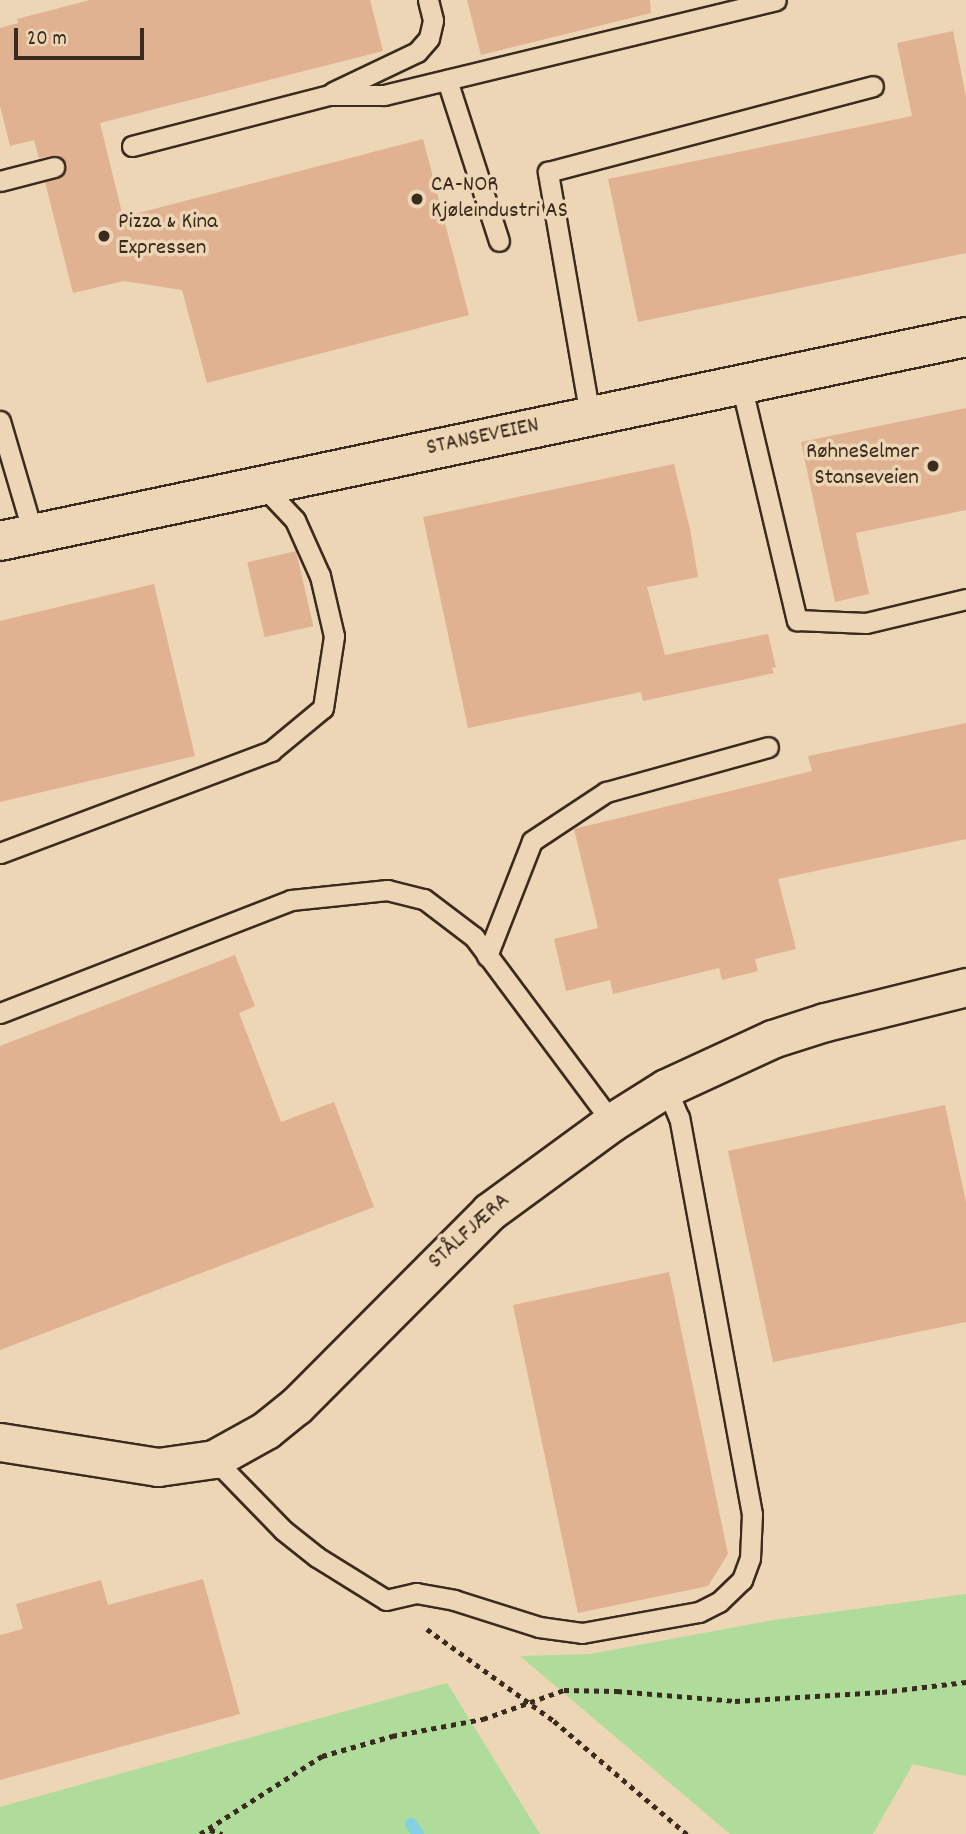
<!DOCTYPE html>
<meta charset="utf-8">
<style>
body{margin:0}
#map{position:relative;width:966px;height:1834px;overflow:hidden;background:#ecd6b5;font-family:Dekko,sans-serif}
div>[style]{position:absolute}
.green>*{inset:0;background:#afdc9a}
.stream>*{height:12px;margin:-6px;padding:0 6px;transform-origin:6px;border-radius:6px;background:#83d1e1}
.building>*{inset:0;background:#e0b291;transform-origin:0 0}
.path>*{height:4.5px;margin-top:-2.25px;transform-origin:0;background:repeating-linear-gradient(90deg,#3b2a1e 0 5px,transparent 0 10px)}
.roads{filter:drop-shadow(2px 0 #3b2a1e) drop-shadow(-2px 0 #3b2a1e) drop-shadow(0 2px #3b2a1e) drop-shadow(0 -2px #3b2a1e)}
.lane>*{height:19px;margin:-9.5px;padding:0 9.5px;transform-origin:9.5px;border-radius:9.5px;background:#ecd6b5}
.street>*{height:37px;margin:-18.5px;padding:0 18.5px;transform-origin:18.5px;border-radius:18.5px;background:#ecd6b5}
.secondary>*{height:38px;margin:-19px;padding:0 19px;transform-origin:19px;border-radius:19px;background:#ecd6b5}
.dots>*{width:19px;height:19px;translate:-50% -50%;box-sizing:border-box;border:4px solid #ecd6b5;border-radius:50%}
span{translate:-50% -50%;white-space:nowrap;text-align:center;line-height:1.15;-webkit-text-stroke:7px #ecd6b5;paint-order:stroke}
.poi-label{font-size:23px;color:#3b2a1e}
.left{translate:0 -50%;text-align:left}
.right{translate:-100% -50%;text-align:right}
.street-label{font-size:23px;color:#3b2a1e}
.scale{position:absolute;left:14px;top:28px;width:130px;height:32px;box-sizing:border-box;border:4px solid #3b2a1e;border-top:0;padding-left:9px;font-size:21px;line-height:24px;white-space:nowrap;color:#3b2a1e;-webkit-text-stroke:5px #ecd6b5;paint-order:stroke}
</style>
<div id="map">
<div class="green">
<div style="clip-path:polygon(966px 1594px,966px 1776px,913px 1764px,873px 1834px,730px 1834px,520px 1656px,590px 1654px,774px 1620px)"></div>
<div style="clip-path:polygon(447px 1683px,540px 1834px,0 1834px,0 1807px)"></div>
</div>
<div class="stream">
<div style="left:411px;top:1824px;width:12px;rotate:55deg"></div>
</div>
<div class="building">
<div style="clip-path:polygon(90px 0,370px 0,383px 51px,100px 123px,123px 217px,423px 139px,469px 315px,207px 383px,182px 290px,124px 281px,73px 293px,45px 182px,62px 176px,66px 163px,57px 155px,39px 158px,34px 140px,10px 146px,0 106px,0 28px,18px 23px,17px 19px)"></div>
<div style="clip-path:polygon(467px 0,650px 0,651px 13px,481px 55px)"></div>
<div style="clip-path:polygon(953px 31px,966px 97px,966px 253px,638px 322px,608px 179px,912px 116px,897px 43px)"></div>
<div style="clip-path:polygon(966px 408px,966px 510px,856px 533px,869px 594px,835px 602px,801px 442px)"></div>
<div style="clip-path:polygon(674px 464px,690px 529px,698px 577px,647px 587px,665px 655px,768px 634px,776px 667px,772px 668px,774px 673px,643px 701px,641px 692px,468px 728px,423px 517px)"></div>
<div style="left:296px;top:551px;width:77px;height:50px;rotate:77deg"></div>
<div style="clip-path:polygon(154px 584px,195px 756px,0 802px,0 621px)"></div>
<div style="clip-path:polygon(966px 723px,966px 839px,778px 879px,796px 949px,755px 959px,758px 971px,722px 980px,719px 968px,613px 994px,610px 980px,566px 991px,554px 939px,598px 928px,574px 829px,812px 771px,808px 756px)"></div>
<div style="clip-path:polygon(235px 955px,255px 1006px,239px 1013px,281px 1122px,334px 1102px,374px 1207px,0 1350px,0 1046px)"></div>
<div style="clip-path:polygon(945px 1105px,966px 1202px,966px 1322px,773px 1362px,728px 1151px)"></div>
<div style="clip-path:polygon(669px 1272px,728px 1554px,708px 1586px,578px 1613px,513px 1305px)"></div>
<div style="clip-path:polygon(203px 1579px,240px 1714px,0 1780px,0 1635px,23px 1629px,16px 1604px,101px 1580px,108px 1605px)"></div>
</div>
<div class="path">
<div style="left:427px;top:1629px;width:157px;rotate:35.9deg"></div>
<div style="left:554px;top:1721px;width:175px;rotate:40.4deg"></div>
<div style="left:210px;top:1830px;width:13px;rotate:18deg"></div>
<div style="left:200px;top:1834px;width:145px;rotate:-32.6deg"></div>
<div style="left:322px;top:1756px;width:73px;rotate:-15.9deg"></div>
<div style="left:392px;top:1736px;width:93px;rotate:-10.6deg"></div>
<div style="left:483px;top:1719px;width:86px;rotate:-19.7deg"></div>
<div style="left:564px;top:1690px;width:53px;rotate:1.1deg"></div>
<div style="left:617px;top:1691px;width:118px;rotate:4.8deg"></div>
<div style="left:735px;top:1701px;width:147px;rotate:-3.5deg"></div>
<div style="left:882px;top:1692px;width:85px;rotate:-6.8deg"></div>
</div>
<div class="roads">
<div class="lane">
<div style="left:447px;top:80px;width:169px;rotate:72.1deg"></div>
<div style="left:333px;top:92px;width:93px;rotate:-25.5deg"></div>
<div style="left:417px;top:52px;width:18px;rotate:-49deg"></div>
<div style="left:429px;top:38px;width:18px;rotate:-77deg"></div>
<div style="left:433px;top:20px;width:21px;rotate:-104deg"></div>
<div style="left:132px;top:146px;width:203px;rotate:-14.5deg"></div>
<div style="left:329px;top:95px;width:55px"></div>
<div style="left:384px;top:95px;width:403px;rotate:-13.6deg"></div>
<div style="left:0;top:181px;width:56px;rotate:-14.5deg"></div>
<div style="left:741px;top:384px;width:243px;rotate:76.7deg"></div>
<div style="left:797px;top:620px;width:69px;rotate:2.5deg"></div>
<div style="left:866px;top:623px;width:103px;rotate:-13.5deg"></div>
<div style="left:590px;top:416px;width:248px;rotate:-99.8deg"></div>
<div style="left:548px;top:172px;width:336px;rotate:-14.8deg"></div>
<div style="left:0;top:421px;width:117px;rotate:73.6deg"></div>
<div style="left:0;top:853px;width:290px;rotate:-20.6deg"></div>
<div style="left:271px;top:751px;width:67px;rotate:-39.6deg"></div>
<div style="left:323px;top:708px;width:73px;rotate:-81.3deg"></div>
<div style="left:334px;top:636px;width:62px;rotate:-103.1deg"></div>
<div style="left:320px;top:576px;width:61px;rotate:-114.1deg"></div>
<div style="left:295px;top:520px;width:50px;rotate:-133.4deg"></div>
<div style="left:487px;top:956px;width:123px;rotate:-68.6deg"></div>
<div style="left:532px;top:841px;width:89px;rotate:-33.5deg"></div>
<div style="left:606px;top:792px;width:168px;rotate:-15.5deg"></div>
<div style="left:0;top:1013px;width:312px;rotate:-21.2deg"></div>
<div style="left:291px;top:900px;width:97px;rotate:-5.9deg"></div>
<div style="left:387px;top:890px;width:38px;rotate:14deg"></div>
<div style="left:424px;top:899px;width:63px;rotate:37.2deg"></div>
<div style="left:474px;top:937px;width:231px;rotate:53.3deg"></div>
<div style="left:214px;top:1459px;width:99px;rotate:45.8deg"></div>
<div style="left:283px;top:1530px;width:43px;rotate:38.5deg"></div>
<div style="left:317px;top:1557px;width:81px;rotate:31.9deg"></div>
<div style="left:386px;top:1600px;width:31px;rotate:-13deg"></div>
<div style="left:416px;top:1593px;width:39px;rotate:10deg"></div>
<div style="left:454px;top:1600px;width:89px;rotate:17.6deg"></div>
<div style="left:539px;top:1627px;width:43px;rotate:7.9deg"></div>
<div style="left:582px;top:1633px;width:119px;rotate:-10.2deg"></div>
<div style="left:699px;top:1612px;width:22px;rotate:-27deg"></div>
<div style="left:719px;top:1602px;width:32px;rotate:-44deg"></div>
<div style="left:742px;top:1580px;width:23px;rotate:-70deg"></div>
<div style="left:750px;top:1558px;width:44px;rotate:-87.4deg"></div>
<div style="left:752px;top:1514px;width:403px;rotate:-100.4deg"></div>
<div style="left:679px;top:1118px;width:33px;rotate:-113deg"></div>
</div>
<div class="street">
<div style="left:0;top:1442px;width:160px;rotate:9deg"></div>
<div style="left:158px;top:1467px;width:57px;rotate:-8.1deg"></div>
<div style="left:214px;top:1459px;width:60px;rotate:-29.1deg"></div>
<div style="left:266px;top:1430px;width:38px;rotate:-39deg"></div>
<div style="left:296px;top:1406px;width:274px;rotate:-45.1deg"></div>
<div style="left:489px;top:1212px;width:152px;rotate:-36.2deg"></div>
<div style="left:612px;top:1122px;width:64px;rotate:-32.2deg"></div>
<div style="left:666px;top:1088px;width:117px;rotate:-24.8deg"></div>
<div style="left:772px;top:1039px;width:56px;rotate:-17.8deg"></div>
<div style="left:825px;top:1022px;width:145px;rotate:-13.9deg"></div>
</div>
<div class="secondary">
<div style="left:0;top:541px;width:987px;rotate:-11.92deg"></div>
</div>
</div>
<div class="dots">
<div style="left:417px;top:199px;background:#3b2a1e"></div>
<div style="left:104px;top:236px;background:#3b2a1e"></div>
<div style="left:933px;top:466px;background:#3b2a1e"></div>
</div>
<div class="poi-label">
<span class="left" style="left:431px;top:199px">CA-NOR<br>Kjøleindustri AS</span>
<span class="left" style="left:118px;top:236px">Pizza &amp; Kina<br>Expressen</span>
<span class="right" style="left:919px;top:466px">RøhneSelmer<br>Stanseveien</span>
</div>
<div class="street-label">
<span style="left:483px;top:438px;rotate:-12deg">STANSEVEIEN</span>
<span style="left:470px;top:1232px;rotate:-42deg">STÅLFJÆRA</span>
</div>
<div class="scale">20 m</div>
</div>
